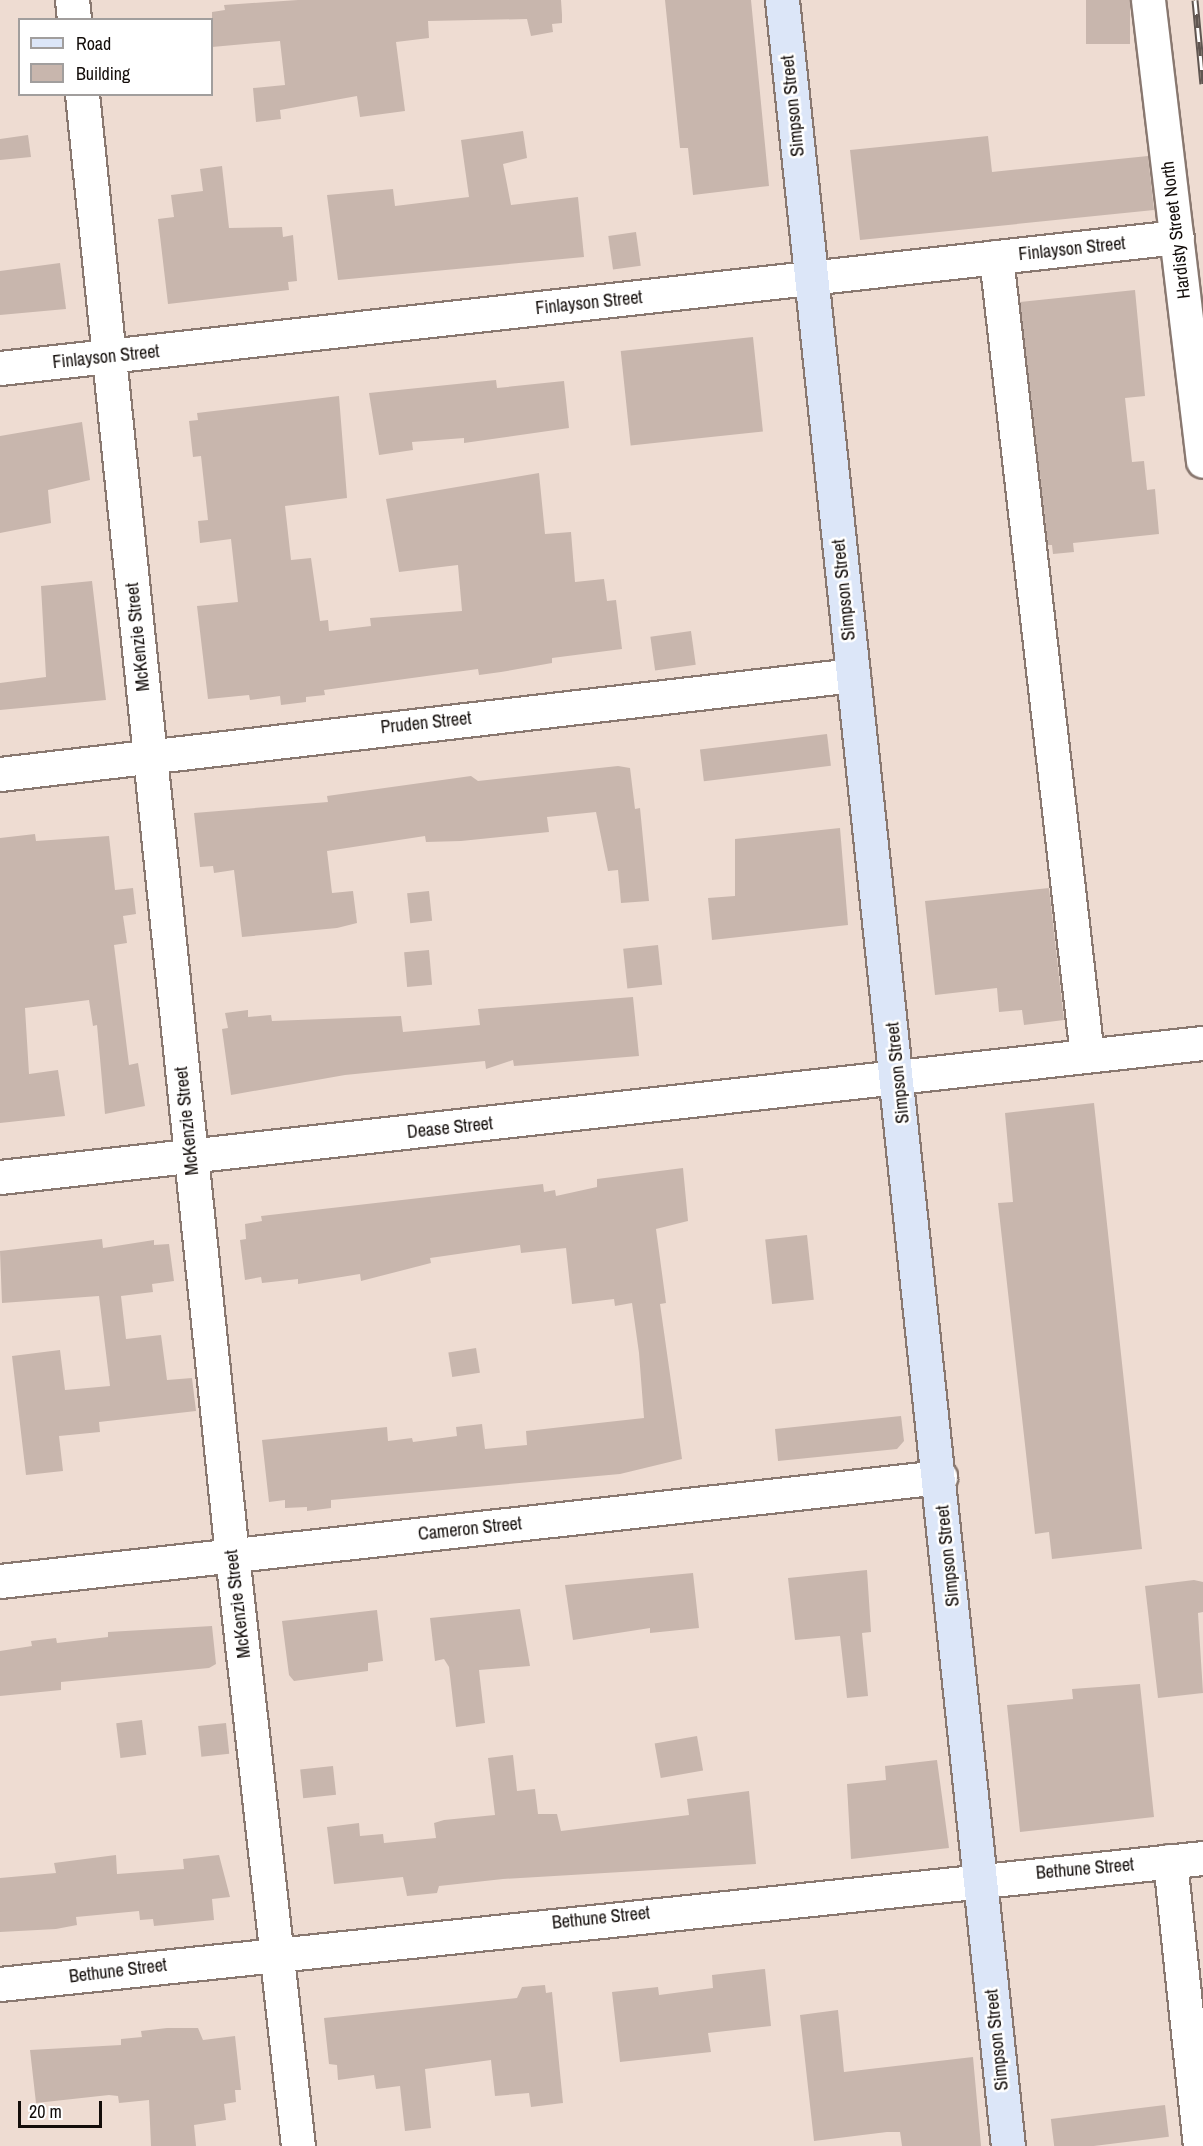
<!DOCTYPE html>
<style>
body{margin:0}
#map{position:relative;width:1203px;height:2146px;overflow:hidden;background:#eedcd2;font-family:"Archivo Narrow",sans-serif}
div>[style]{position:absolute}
.building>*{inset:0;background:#c8b6ad;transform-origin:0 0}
.roads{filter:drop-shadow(2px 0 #897870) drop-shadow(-2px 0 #897870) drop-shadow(0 2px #897870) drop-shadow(0 -2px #897870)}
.minor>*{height:33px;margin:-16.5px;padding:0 16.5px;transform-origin:16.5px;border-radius:16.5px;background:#fff}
.major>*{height:33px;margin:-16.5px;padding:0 16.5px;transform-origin:16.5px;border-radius:16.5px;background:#dce6f8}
.rail>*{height:7px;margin-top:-3.5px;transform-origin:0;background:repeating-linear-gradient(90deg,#fff 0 14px,#605651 0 28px);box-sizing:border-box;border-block:2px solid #605651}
span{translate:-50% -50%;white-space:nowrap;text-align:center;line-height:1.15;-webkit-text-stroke:5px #fff;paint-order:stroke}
.street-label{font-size:18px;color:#130d0a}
.legend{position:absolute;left:18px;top:18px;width:195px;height:78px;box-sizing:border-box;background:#fff;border:2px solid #a19e9d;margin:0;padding:8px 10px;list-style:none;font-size:18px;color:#130d0a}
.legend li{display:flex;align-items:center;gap:12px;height:30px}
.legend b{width:30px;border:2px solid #a19e9d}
.scale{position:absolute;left:18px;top:2101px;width:84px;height:27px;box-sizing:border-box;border:3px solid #130d0a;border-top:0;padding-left:8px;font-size:18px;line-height:21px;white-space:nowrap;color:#130d0a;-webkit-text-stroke:4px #fff;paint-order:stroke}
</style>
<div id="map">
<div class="building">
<div style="clip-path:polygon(298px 0,561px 0,562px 15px,562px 23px,552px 24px,553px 32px,531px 36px,527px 19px,428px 21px,429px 38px,396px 42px,405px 111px,360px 117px,357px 96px,280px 110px,281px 119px,256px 122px,253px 88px,285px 85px,280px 41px,212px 47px,212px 12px,225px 10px,224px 5px)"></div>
<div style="clip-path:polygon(665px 0,751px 0,769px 186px,693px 195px,688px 148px,680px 148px)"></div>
<div style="left:1086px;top:0;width:44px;height:44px"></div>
<div style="clip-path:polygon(523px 131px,527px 158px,503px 164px,511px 205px,578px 197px,584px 257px,338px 280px,327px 195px,393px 189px,395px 206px,469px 197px,461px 140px)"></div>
<div style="clip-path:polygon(28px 135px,31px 157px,0 160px,0 139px)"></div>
<div style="clip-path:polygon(988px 136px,992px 172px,1148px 156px,1154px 210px,860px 240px,850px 150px)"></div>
<div style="clip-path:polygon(222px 166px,229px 228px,282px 227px,283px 237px,293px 235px,297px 281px,288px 282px,289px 290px,168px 304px,158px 219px,174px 217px,171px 195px,203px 191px,200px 169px)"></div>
<div style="left:636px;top:232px;width:34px;height:28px;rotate:82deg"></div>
<div style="clip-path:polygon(60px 263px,66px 309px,0 315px,0 271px)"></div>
<div style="clip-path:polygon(1135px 290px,1145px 396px,1125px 398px,1132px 462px,1144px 461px,1147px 490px,1155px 489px,1159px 534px,1073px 543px,1074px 552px,1053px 554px,1052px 545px,1048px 545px,1020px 302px)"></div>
<div style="left:753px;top:337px;width:95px;height:133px;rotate:84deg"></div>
<div style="clip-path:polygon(496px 380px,497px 388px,564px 381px,569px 428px,464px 443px,464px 438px,412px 442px,413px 450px,379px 455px,369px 393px)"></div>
<div style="clip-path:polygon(339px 396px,347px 498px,285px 506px,291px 560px,311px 558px,320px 621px,328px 620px,329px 631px,371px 626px,370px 618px,462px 611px,458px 565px,399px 572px,386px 499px,539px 473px,545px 534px,571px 532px,575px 582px,604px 579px,607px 601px,616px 600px,622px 649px,552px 658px,552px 663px,501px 672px,479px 675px,478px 669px,324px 690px,325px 695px,306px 697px,306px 702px,281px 705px,280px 696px,250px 700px,249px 695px,208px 699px,197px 606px,238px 602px,231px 539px,200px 543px,198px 521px,208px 520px,201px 456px,193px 457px,189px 421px,198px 420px,197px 413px)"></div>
<div style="clip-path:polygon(82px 422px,90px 480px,48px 490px,51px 523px,0 533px,0 436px)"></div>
<div style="clip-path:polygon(92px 581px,106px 700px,0 710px,0 683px,46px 677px,41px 586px)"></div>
<div style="left:691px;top:631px;width:34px;height:41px;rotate:82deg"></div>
<div style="left:827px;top:734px;width:32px;height:128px;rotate:83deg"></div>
<div style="clip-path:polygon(618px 766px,630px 768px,635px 809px,640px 808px,649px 901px,621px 903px,618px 870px,608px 871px,596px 812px,547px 817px,549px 832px,461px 841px,426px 842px,425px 836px,327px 851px,332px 893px,353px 891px,357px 923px,337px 928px,242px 937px,234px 870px,214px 873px,213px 866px,200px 867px,194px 813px,328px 802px,327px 796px,471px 776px,478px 781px)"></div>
<div style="clip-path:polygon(840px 828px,848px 925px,712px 940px,708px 898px,735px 896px,735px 839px)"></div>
<div style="clip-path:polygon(35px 834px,36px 841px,109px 836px,115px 890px,133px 888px,136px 914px,123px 916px,127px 943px,114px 945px,129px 1065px,138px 1063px,145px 1106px,105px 1114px,97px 1025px,93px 1026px,89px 1000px,25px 1008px,29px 1074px,58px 1070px,65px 1116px,0 1123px,0 838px)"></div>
<div style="clip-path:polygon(1049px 888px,1064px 1020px,1024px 1025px,1022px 1010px,999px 1012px,997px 988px,935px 995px,925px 901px)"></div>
<div style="left:429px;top:891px;width:30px;height:22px;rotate:84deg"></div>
<div style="left:658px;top:945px;width:40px;height:35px;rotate:84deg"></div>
<div style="left:429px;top:950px;width:35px;height:25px;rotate:85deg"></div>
<div style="clip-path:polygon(633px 997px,639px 1056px,514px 1066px,513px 1060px,486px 1069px,485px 1061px,345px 1075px,231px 1095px,222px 1029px,228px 1028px,225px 1013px,248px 1010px,248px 1017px,271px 1015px,272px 1021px,401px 1016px,403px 1032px,480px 1025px,478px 1009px)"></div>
<div style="clip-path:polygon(1094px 1103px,1142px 1549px,1052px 1559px,1049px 1532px,1035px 1534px,998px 1203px,1013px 1202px,1005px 1113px)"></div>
<div style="clip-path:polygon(683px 1168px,688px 1221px,656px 1229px,666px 1303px,660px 1304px,682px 1459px,620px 1474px,331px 1500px,331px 1508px,307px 1511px,307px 1507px,285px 1508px,285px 1500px,269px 1502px,262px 1440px,387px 1427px,388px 1441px,412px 1438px,413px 1442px,457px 1436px,456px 1427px,482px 1424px,485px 1449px,527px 1445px,526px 1431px,644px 1418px,639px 1353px,632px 1303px,615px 1306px,614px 1299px,572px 1304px,566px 1248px,521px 1253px,520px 1245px,430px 1258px,431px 1263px,361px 1281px,360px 1274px,298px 1284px,298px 1279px,262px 1283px,261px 1277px,245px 1280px,240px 1240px,246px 1239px,245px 1224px,262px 1221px,261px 1216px,543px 1184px,544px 1192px,555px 1190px,556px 1196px,597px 1187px,597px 1179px)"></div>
<div style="left:807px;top:1235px;width:65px;height:42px;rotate:84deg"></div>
<div style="clip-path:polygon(102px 1239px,103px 1248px,154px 1240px,154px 1245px,169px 1244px,174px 1281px,152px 1284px,153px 1292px,121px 1296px,126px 1339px,161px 1335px,167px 1380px,192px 1378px,196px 1411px,99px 1422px,100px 1432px,59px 1436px,63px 1471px,26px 1475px,12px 1356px,60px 1350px,65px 1390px,110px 1386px,99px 1296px,2px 1303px,0 1251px)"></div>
<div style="left:476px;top:1348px;width:25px;height:28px;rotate:81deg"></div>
<div style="clip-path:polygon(901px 1416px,904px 1441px,897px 1449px,778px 1461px,775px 1429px)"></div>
<div style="clip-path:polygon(867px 1570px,871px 1632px,862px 1633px,868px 1696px,847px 1698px,840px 1636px,795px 1640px,788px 1578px)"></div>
<div style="clip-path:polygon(693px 1573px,699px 1628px,650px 1633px,650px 1628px,573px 1640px,565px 1585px)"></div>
<div style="clip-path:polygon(1194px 1580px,1203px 1582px,1203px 1612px,1198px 1613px,1203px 1693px,1158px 1698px,1145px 1586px)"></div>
<div style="clip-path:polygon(520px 1609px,530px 1666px,479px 1670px,485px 1723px,456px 1727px,449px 1667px,444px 1659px,435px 1661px,430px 1618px)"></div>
<div style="clip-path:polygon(377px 1610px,383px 1661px,368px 1663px,368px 1671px,353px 1673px,294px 1681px,289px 1675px,282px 1621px)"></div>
<div style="clip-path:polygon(212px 1626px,216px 1664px,209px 1668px,61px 1682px,61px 1690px,0 1696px,0 1651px,32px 1646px,31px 1641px,56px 1638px,57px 1643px,108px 1637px,108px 1632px)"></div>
<div style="clip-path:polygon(1140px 1684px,1154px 1817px,1020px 1832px,1007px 1705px,1073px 1699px,1072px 1689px)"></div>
<div style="left:142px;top:1720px;width:35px;height:26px;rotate:83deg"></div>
<div style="left:226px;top:1723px;width:31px;height:28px;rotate:84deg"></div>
<div style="left:697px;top:1736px;width:35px;height:43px;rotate:80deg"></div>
<div style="clip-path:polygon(513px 1755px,517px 1791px,535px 1789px,538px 1814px,557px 1814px,561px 1831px,689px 1815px,687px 1799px,749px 1791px,756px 1864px,503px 1879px,439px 1886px,437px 1893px,407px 1896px,403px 1877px,334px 1884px,327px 1827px,359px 1823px,360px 1836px,383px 1834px,384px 1843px,436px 1838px,434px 1823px,444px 1820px,495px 1815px,488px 1758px)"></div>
<div style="clip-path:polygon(937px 1760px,949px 1848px,851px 1859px,847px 1784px,886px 1780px,885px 1766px)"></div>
<div style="left:333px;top:1766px;width:29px;height:33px;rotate:84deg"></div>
<div style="clip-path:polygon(116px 1855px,117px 1874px,184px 1869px,183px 1859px,219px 1855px,230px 1897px,212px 1899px,214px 1920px,154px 1926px,153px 1919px,140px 1920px,139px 1911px,76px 1917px,77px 1925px,56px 1929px,0 1932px,0 1878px,56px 1873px,54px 1863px)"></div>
<div style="clip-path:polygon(765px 1969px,771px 2026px,708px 2033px,711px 2052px,620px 2062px,612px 1992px,658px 1987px,659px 1995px,713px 1988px,712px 1975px)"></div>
<div style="clip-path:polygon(545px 1985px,546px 1993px,552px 1992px,563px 2103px,531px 2107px,529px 2093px,495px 2096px,491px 2060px,425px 2069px,431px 2128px,405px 2131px,400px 2086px,376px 2089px,374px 2075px,338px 2080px,337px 2065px,329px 2064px,324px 2018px,517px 1998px,522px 1987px)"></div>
<div style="clip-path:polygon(838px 2010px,844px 2072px,973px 2057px,981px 2146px,902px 2146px,900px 2132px,887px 2132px,814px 2141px,800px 2015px)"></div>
<div style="clip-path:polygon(167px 2028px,198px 2028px,203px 2040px,235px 2036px,241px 2090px,235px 2090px,236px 2102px,224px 2104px,226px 2120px,194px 2125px,196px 2146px,151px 2146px,149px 2100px,119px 2103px,118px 2096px,109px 2095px,36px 2103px,30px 2050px,121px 2045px,121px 2039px,142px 2037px,141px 2031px)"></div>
<div style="left:1165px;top:2105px;width:32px;height:115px;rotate:83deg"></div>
</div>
<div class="roads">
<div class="minor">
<div style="left:72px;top:0;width:20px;rotate:84deg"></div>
<div style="left:1148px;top:0;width:464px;rotate:83.2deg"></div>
<div style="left:82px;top:94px;width:1469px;rotate:84.14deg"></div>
<div style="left:232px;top:1555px;width:595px;rotate:83.63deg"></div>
<div style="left:996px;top:257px;width:804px;rotate:83.5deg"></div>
<div style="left:0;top:368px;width:1184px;rotate:-6.35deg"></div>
<div style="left:0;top:774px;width:859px;rotate:-6.62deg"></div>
<div style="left:0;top:1177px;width:1210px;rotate:-6.36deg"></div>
<div style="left:0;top:1581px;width:946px;rotate:-6.31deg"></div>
<div style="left:1170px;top:1861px;width:287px;rotate:84deg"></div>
<div style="left:0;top:1984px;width:1210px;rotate:-5.98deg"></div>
</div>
<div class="major">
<div style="left:782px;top:0;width:2158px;rotate:83.99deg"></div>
</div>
</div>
<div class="rail">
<div style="left:1195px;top:0;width:84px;rotate:84.6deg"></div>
</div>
<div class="street-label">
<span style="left:793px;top:106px;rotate:-96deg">Simpson Street</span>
<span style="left:1176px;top:230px;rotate:-97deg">Hardisty Street North</span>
<span style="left:1072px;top:249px;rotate:-6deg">Finlayson Street</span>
<span style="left:589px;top:303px;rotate:-6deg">Finlayson Street</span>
<span style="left:106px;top:357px;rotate:-6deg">Finlayson Street</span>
<span style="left:844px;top:590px;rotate:-96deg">Simpson Street</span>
<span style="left:138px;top:637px;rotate:-96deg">McKenzie Street</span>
<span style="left:426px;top:723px;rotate:-6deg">Pruden Street</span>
<span style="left:898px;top:1073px;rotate:-96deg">Simpson Street</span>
<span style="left:187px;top:1121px;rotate:-96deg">McKenzie Street</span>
<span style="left:450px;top:1128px;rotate:-6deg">Dease Street</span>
<span style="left:470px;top:1529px;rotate:-6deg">Cameron Street</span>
<span style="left:948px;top:1556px;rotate:-96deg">Simpson Street</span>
<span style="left:238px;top:1604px;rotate:-97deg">McKenzie Street</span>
<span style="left:1085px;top:1869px;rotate:-5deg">Bethune Street</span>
<span style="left:601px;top:1918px;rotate:-6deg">Bethune Street</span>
<span style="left:118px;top:1971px;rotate:-7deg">Bethune Street</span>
<span style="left:997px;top:2040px;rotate:-96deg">Simpson Street</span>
</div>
<ul class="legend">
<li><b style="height:8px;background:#dce6f8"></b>Road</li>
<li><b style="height:16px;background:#c8b6ad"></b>Building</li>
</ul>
<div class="scale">20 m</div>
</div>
